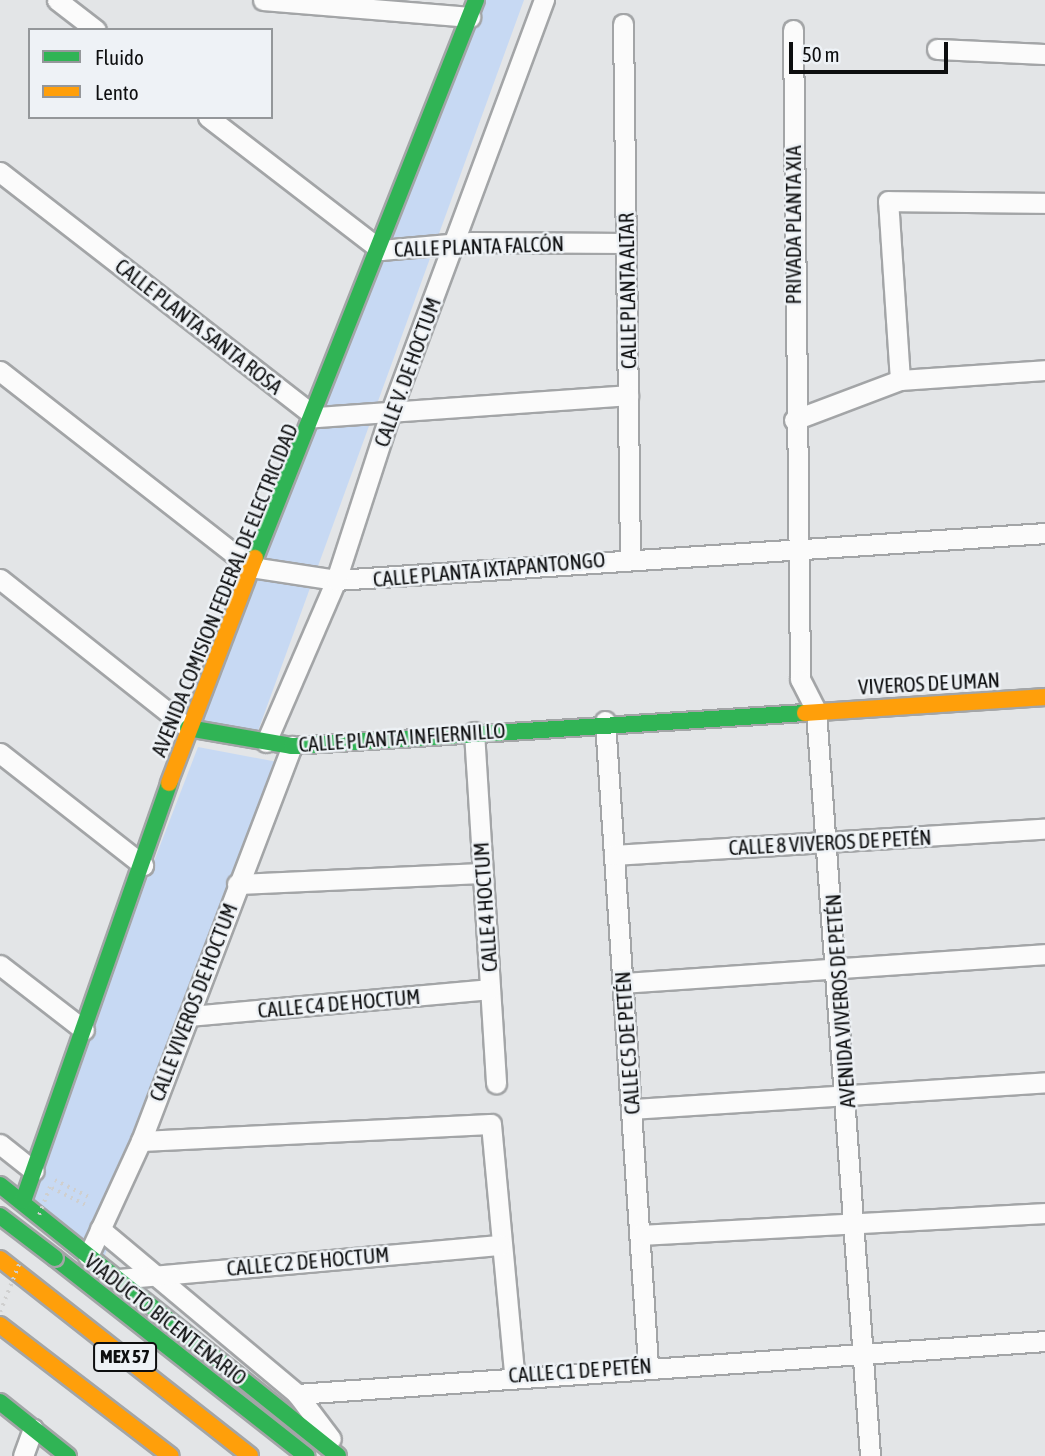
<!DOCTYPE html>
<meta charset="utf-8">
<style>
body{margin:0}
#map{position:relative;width:1045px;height:1456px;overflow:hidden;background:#e3e5e7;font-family:"Asap Condensed",sans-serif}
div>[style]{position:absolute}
.green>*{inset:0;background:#c7d9f3}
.path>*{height:3.5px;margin-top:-1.75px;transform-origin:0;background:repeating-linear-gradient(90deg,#cfcfcf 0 2px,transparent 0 7px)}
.roads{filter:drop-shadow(2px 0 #a3a5a7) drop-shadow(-2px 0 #a3a5a7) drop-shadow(0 2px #a3a5a7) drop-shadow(0 -2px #a3a5a7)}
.street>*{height:19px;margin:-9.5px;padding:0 9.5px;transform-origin:9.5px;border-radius:9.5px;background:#fbfbfb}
.fast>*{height:16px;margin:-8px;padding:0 8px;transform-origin:8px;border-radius:8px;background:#30b455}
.slow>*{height:16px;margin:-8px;padding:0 8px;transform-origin:8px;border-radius:8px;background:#ff9f0a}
.path-bridge>*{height:3.5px;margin-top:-1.75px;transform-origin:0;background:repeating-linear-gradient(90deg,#cfcfcf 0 2px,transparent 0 7px)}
.bridges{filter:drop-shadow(2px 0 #a3a5a7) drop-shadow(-2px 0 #a3a5a7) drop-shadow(0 2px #a3a5a7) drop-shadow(0 -2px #a3a5a7)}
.fast-bridge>*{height:16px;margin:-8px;padding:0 8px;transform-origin:8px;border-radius:8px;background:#30b455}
span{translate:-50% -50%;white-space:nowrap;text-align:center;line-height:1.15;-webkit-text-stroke:5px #eef2f6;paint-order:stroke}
.shield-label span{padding:2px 5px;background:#eef2f6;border:2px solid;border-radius:5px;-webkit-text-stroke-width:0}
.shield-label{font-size:19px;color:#0d0e0f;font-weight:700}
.street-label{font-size:21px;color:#0d0e0f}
.legend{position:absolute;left:28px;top:28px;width:245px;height:91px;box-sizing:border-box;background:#eef2f6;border:2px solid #94979a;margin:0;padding:9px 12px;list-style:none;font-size:21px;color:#0d0e0f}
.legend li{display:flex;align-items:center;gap:14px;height:35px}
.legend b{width:35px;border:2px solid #94979a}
.scale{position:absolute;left:789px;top:42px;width:159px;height:32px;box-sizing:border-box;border:4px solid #0d0e0f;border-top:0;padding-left:9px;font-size:21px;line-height:24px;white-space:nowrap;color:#0d0e0f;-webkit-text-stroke:5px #eef2f6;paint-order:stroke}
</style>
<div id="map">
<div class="green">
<div style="clip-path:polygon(471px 0,524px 0,258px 731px,190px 719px)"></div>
<div style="clip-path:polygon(198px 747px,283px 763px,101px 1266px,23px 1201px)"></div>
</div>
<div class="path">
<div style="left:55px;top:1180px;width:40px;rotate:26.6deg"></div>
<div style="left:52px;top:1188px;width:40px;rotate:26.6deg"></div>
</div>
<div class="roads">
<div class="street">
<div style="left:57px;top:0;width:49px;rotate:37.6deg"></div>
<div style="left:263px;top:0;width:208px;rotate:4.7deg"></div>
<div style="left:623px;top:24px;width:533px;rotate:89.25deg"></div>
<div style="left:793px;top:30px;width:649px;rotate:89.38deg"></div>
<div style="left:800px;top:679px;width:36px;rotate:63deg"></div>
<div style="left:816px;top:711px;width:747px;rotate:85.85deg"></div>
<div style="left:937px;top:49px;width:108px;rotate:2.7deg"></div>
<div style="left:208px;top:117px;width:218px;rotate:37.6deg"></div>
<div style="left:381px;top:250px;width:91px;rotate:-5deg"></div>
<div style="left:472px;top:242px;width:154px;rotate:0.4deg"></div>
<div style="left:0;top:172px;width:400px;rotate:37.8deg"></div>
<div style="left:316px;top:417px;width:313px;rotate:-4deg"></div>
<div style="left:0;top:371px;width:318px;rotate:38deg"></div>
<div style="left:251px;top:567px;width:86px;rotate:8.7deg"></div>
<div style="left:336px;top:580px;width:711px;rotate:-3.79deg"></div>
<div style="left:900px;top:380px;width:179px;rotate:-93.8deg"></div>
<div style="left:888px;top:201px;width:157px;rotate:0.7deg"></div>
<div style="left:794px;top:420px;width:113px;rotate:-20.7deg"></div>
<div style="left:900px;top:380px;width:145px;rotate:-3.9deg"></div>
<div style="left:0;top:579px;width:240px;rotate:38.4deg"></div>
<div style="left:605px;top:721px;width:645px;rotate:86.18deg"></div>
<div style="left:474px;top:732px;width:352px;rotate:86.4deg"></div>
<div style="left:266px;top:742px;width:176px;rotate:-66.6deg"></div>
<div style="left:336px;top:580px;width:178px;rotate:-72deg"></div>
<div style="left:391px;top:411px;width:439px;rotate:-69.6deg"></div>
<div style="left:0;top:753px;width:182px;rotate:38.1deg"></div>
<div style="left:614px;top:855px;width:432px;rotate:-3.5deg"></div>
<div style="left:237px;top:884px;width:246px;rotate:-2.6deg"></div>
<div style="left:0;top:965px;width:106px;rotate:37.7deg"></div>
<div style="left:623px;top:983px;width:423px;rotate:-3.9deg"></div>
<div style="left:189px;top:1016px;width:302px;rotate:-5.1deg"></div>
<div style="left:632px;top:1109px;width:414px;rotate:-3.7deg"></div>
<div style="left:141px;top:1141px;width:350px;rotate:-2.8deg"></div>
<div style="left:491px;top:1124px;width:251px;rotate:84.7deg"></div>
<div style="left:0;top:1144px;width:43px;rotate:38.5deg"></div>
<div style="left:100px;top:1229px;width:257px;rotate:39.9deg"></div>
<div style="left:297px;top:1394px;width:56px;rotate:52.9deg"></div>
<div style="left:640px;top:1235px;width:406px;rotate:-3.1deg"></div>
<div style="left:88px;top:1256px;width:127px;rotate:-65.3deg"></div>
<div style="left:141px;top:1141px;width:423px;rotate:-69.1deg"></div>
<div style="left:117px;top:1279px;width:385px;rotate:-5.1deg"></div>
<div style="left:297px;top:1394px;width:750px;rotate:-4.05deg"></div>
<div style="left:23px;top:1456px;width:29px;rotate:-70deg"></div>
</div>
<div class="fast">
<div style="left:255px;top:558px;width:600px;rotate:-68.39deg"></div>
<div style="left:188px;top:728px;width:106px;rotate:9.8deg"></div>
<div style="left:292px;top:746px;width:514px;rotate:-3.68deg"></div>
<div style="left:0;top:1185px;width:433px;rotate:38.7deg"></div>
<div style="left:23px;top:1201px;width:443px;rotate:-70.7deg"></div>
<div style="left:55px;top:1258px;width:320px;rotate:38.2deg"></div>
<div style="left:0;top:1402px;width:87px;rotate:38.5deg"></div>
</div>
<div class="slow">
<div style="left:805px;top:713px;width:241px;rotate:-3.8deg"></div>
<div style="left:169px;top:783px;width:241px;rotate:-69.1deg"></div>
<div style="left:0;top:1259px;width:318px;rotate:38.2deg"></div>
<div style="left:0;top:1325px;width:215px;rotate:37.5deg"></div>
</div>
</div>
<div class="path-bridge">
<div style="left:39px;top:1215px;width:30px;rotate:-69deg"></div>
<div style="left:0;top:1312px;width:52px;rotate:-68.4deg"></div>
</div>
<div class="bridges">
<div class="fast-bridge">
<div style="left:0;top:1216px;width:69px;rotate:37.4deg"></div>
</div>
</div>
<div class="shield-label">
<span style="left:125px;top:1357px">MEX 57</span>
</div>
<div class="street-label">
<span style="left:793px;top:225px;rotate:-90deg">PRIVADA PLANTA XIA</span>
<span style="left:479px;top:246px;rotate:-2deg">CALLE PLANTA FALCÓN</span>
<span style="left:627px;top:291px;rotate:-91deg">CALLE PLANTA ALTAR</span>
<span style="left:199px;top:326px;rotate:38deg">CALLE PLANTA SANTA ROSA</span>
<span style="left:407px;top:372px;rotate:-70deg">CALLE V. DE HOCTUM</span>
<span style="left:489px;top:569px;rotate:-5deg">CALLE PLANTA IXTAPANTONGO</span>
<span style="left:224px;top:590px;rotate:-68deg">AVENIDA COMISION FEDERAL DE ELECTRICIDAD</span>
<span style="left:929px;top:683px;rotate:-3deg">VIVEROS DE UMAN</span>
<span style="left:402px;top:737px;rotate:-4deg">CALLE PLANTA INFIERNILLO</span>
<span style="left:830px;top:842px;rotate:-3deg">CALLE 8 VIVEROS DE PETÉN</span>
<span style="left:485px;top:907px;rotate:-94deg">CALLE 4 HOCTUM</span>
<span style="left:840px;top:1001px;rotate:-94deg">AVENIDA VIVEROS DE PETÉN</span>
<span style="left:193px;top:1002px;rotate:-69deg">CALLE VIVEROS DE HOCTUM</span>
<span style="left:339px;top:1003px;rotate:-5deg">CALLE C4 DE HOCTUM</span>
<span style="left:627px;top:1043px;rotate:-94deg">CALLE C5 DE PETÉN</span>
<span style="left:308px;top:1261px;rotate:-5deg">CALLE C2 DE HOCTUM</span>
<span style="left:166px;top:1319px;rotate:38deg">VIADUCTO BICENTENARIO</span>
<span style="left:580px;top:1370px;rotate:-4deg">CALLE C1 DE PETÉN</span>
</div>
<ul class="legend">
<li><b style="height:9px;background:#30b455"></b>Fluido</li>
<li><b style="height:9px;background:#ff9f0a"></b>Lento</li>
</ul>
<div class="scale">50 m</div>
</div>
